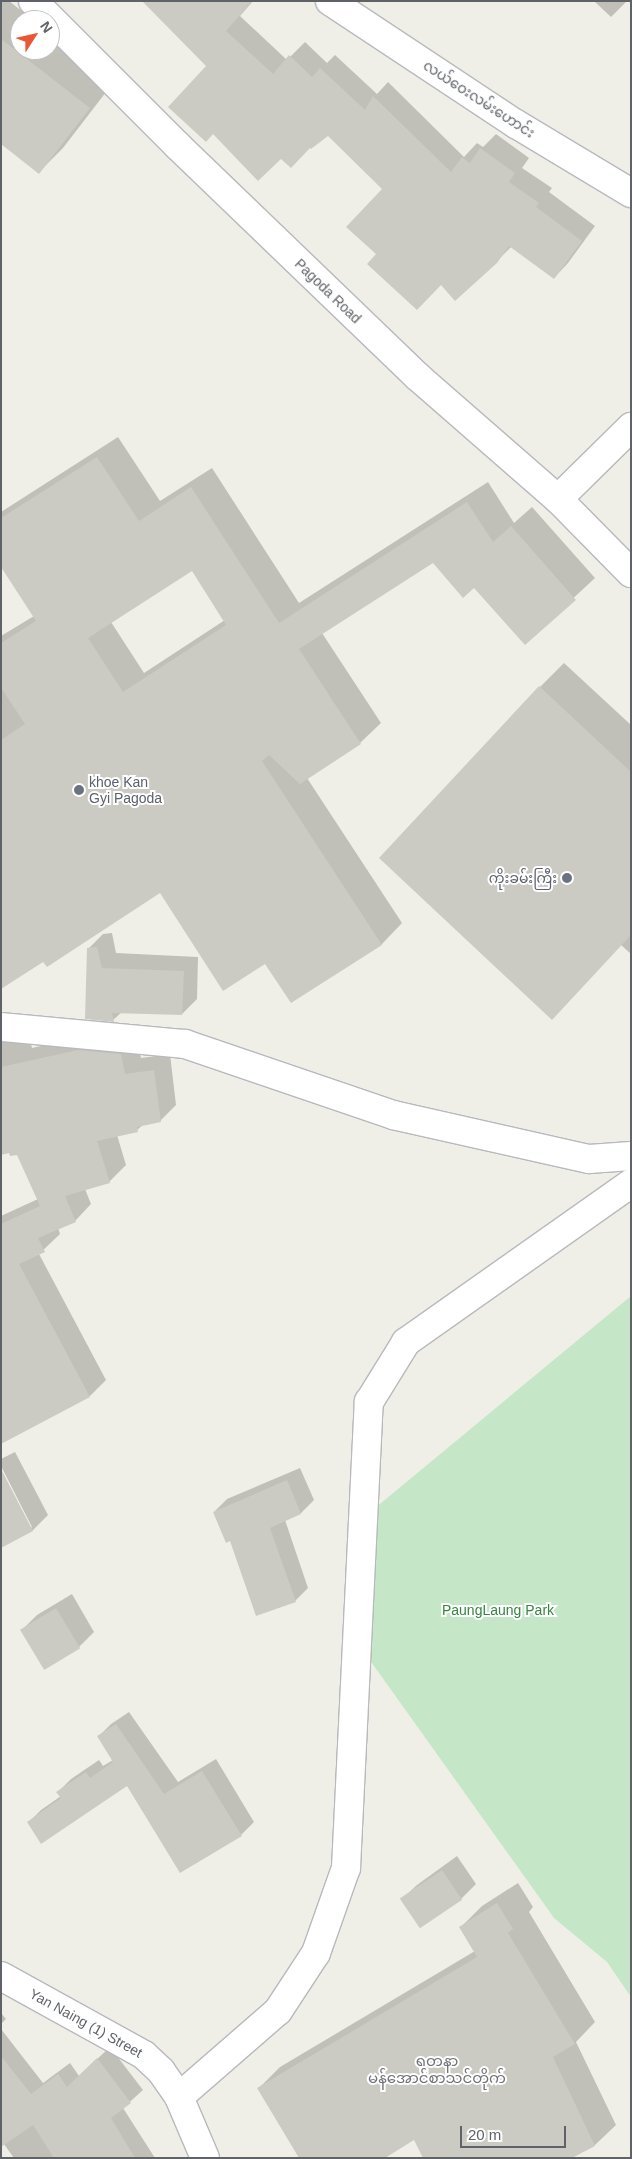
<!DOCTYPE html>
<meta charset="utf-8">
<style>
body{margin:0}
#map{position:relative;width:632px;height:2159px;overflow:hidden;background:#f0efe7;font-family:Helvetica,"Noto Sans Myanmar",sans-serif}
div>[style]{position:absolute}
.green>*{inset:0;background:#c5e7c8}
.shadow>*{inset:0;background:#0003}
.building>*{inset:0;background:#cccbc3;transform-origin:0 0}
.roads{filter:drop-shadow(1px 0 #b7b9bd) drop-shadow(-1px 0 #b7b9bd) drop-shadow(0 1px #b7b9bd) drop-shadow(0 -1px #b7b9bd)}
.street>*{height:28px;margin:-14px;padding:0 14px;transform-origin:14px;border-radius:14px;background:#fff}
.secondary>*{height:28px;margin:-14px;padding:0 14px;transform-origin:14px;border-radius:14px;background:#fff}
.dots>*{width:14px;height:14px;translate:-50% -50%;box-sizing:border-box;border:2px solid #fff;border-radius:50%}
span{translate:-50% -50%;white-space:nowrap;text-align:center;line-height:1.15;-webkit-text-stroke:4px #fff;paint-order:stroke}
.street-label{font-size:14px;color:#5f6267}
.worship-label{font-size:14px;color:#5b616d}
.left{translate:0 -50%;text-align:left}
.right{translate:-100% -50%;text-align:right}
.park-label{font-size:14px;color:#368642}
.neighbourhood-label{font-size:15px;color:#707379}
.frame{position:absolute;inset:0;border:2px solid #5f6267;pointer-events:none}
.north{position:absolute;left:10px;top:10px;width:50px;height:50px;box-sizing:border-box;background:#fff;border:1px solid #bfc0c2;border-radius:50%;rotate:55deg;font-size:14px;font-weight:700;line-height:20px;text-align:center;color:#5f6267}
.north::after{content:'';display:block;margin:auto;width:18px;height:22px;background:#e85736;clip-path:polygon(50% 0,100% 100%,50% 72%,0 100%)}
.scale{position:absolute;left:460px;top:2126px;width:106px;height:22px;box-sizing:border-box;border:2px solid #5f6267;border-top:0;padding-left:6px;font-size:15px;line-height:18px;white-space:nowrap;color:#5f6267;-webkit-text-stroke:4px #fff;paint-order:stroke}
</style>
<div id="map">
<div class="green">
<div style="clip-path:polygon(631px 1296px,631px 1997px,607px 1962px,554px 1918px,364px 1652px,369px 1513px)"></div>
</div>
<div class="shadow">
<div style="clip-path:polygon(1px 1px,9px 1px,33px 20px,20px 20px,20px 50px,50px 50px,50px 34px,113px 83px,63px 148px,39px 172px,1px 143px)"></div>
<div style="clip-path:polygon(144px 1px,253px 1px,240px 16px,287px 60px,305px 42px,327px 63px,335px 55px,377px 94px,388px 82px,464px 157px,477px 143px,483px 147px,496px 134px,529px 158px,522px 168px,552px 188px,549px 192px,595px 226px,568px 263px,554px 278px,511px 247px,496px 262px,442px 283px,377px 254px,383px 189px,328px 134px,310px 147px,208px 66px)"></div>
<div style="clip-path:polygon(594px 1px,627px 1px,611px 17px)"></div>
<div style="clip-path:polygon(evenodd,118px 437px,160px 501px,212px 468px,299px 603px,488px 482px,514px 523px,532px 507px,595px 578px,525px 643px,475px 586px,433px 562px,322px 633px,381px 723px,360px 743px,307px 778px,402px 923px,382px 944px,291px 1002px,266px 962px,160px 891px,1px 987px,1px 636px,34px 616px,1px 565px,1px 512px,118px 437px,192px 569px,225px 620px,144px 673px,111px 622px,192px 569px)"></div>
<div style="clip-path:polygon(564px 663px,631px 725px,631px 954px,621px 945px,540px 687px)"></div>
<div style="clip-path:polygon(112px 933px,116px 953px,198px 957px,197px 999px,182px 1014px,122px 1012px,113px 1020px,88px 949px,103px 934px)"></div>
<div style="clip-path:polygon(27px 1028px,32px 1048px,95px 1034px,137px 1038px,141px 1058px,170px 1054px,176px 1105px,160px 1121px,144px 1124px,137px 1130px,117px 1135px,126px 1165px,109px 1182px,85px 1189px,91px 1204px,75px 1221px,58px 1228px,60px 1234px,39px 1254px,106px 1380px,90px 1396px,1px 1385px,1px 1216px,38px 1199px,18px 1153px,10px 1151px,1px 1153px,1px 1032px)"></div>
<div style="clip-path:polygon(15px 1452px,48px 1515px,33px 1530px,1px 1546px,32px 1527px,1px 1466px,1px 1459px)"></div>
<div style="clip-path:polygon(300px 1468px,314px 1500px,301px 1513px,285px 1520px,308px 1588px,295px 1601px,231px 1539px,214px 1512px,227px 1499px)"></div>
<div style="clip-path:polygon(72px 1594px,94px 1632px,79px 1647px,44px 1667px,22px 1630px,37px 1615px)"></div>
<div style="clip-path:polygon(129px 1712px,178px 1782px,216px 1759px,254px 1822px,241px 1835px,127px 1784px,28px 1823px,41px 1810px,61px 1796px,58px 1792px,71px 1779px,99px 1760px,103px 1766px,113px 1760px,98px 1737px,111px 1724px)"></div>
<div style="clip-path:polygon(457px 1856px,476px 1884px,461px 1899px,421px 1927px,402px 1899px,417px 1885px)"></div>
<div style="clip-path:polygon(518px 1883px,533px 1907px,529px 1912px,595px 2022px,576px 2042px,616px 2125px,595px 2145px,415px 2138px,259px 2088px,280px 2067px,475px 1951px,461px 1927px,482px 1906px)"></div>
<div style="clip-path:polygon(1px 2013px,6px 2019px,1px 2024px)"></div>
<div style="clip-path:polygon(1px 2029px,43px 2083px,70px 2063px,79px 2076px,110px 2047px,143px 2090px,123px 2108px,155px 2158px,14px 2158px,1px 2140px)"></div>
</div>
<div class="building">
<div style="clip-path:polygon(142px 1px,252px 1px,226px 31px,273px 74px,289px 55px,312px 77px,320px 68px,365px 110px,373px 96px,451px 172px,462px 157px,470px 163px,480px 148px,515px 173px,509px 182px,539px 203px,536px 207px,582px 241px,554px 279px,509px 246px,497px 263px,455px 301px,441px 285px,417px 310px,367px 264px,376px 254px,346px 227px,382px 189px,328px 136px,311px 149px,310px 148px,291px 168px,281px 159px,258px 181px,213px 134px,206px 142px,168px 107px,206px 66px)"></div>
<div style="clip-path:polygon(1px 39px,90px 108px,39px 174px,1px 144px)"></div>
<div style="clip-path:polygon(evenodd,97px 457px,139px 521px,191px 487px,279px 623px,467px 502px,493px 542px,511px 526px,576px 600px,525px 645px,474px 588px,463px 598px,433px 563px,299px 649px,361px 744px,300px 784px,269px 755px,262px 761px,382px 945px,291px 1003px,265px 964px,223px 991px,160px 893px,47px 967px,43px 962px,1px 989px,1px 740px,25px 724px,1px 688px,1px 643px,36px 621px,1px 567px,1px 518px,97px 457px,192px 571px,226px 625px,123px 692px,88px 638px,192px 571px)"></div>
<div style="clip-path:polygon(539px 686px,631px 772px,631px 935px,552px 1020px,379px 858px)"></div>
<div style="clip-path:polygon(97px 947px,102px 968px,184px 971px,182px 1015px,112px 1013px,114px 1022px,85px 1019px,87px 948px)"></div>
<div style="clip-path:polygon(78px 1050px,121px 1054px,125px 1074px,154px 1070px,161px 1122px,137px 1127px,138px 1132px,97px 1141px,110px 1183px,65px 1196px,76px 1222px,38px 1238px,45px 1252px,19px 1264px,90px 1397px,1px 1444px,1px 1224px,40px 1206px,17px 1155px,10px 1156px,9px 1153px,1px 1155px,1px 1067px)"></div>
<div style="clip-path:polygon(1px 1469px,33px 1531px,1px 1548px)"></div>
<div style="clip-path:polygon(287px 1480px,301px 1514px,270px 1528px,296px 1602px,256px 1616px,230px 1541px,226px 1543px,213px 1512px)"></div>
<div style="left:56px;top:1608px;width:47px;height:42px;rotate:59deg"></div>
<div style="clip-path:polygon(116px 1724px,164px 1794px,202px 1771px,242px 1836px,180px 1873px,127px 1786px,41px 1844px,27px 1822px,61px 1798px,56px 1792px,86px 1772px,90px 1778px,113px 1762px,97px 1736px)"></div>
<div style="left:442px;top:1870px;width:36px;height:51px;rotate:56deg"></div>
<div style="clip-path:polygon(497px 1903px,513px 1929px,508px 1933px,575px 2044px,553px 2057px,595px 2146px,572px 2158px,423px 2158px,414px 2140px,385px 2158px,299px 2158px,257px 2088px,477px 1957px,459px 1927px)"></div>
<div style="clip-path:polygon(1px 2056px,31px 2094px,58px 2074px,67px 2087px,97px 2058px,131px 2103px,111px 2118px,135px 2158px,54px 2158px,33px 2125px,1px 2147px)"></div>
</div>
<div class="roads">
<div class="street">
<div style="left:33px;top:1px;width:205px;rotate:45deg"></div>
<div style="left:178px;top:146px;width:333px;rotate:43.9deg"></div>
<div style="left:418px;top:377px;width:186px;rotate:41.1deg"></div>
<div style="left:558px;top:499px;width:104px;rotate:45.4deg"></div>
<div style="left:558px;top:499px;width:103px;rotate:-44.6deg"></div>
<div style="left:1px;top:1027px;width:185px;rotate:5.3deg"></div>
<div style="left:185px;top:1044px;width:220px;rotate:18.8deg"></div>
<div style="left:393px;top:1115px;width:201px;rotate:12.7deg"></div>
<div style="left:589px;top:1159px;width:42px;rotate:-4.1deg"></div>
<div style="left:1px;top:1976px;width:163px;rotate:28.9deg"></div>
<div style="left:144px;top:2055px;width:23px;rotate:43deg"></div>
<div style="left:161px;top:2071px;width:32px;rotate:55deg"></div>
<div style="left:179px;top:2097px;width:66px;rotate:66.9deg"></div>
<div style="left:179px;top:2097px;width:131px;rotate:-41deg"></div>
<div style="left:278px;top:2011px;width:69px;rotate:-56.8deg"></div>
<div style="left:316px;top:1953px;width:90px;rotate:-70.6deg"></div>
<div style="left:346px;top:1868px;width:467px;rotate:-87.2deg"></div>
<div style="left:369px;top:1402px;width:70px;rotate:-58.3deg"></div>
<div style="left:406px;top:1342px;width:276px;rotate:-35.2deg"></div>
</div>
<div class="secondary">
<div style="left:330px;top:1px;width:223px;rotate:33.5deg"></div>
<div style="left:516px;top:124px;width:134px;rotate:31deg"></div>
</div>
</div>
<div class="dots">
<div style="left:79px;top:790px;background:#6b7280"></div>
<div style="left:567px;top:878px;background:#6b7280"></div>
</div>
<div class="street-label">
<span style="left:479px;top:99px;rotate:33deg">လယ်ဝေးလမ်းဟောင်း</span>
<span style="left:328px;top:291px;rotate:44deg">Pagoda Road</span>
<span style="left:86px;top:2023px;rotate:29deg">Yan Naing (1) Street</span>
</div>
<div class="worship-label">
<span class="left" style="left:89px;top:790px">khoe Kan<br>Gyi Pagoda</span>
<span class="right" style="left:557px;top:878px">ကိုးခမ်းကြီး</span>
</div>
<div class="park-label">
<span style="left:498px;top:1610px">PaungLaung Park</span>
</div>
<div class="neighbourhood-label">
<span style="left:437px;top:2069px">ရတနာ<br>မန်အောင်စာသင်တိုက်</span>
</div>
<div class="frame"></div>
<div class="north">N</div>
<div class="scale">20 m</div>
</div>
